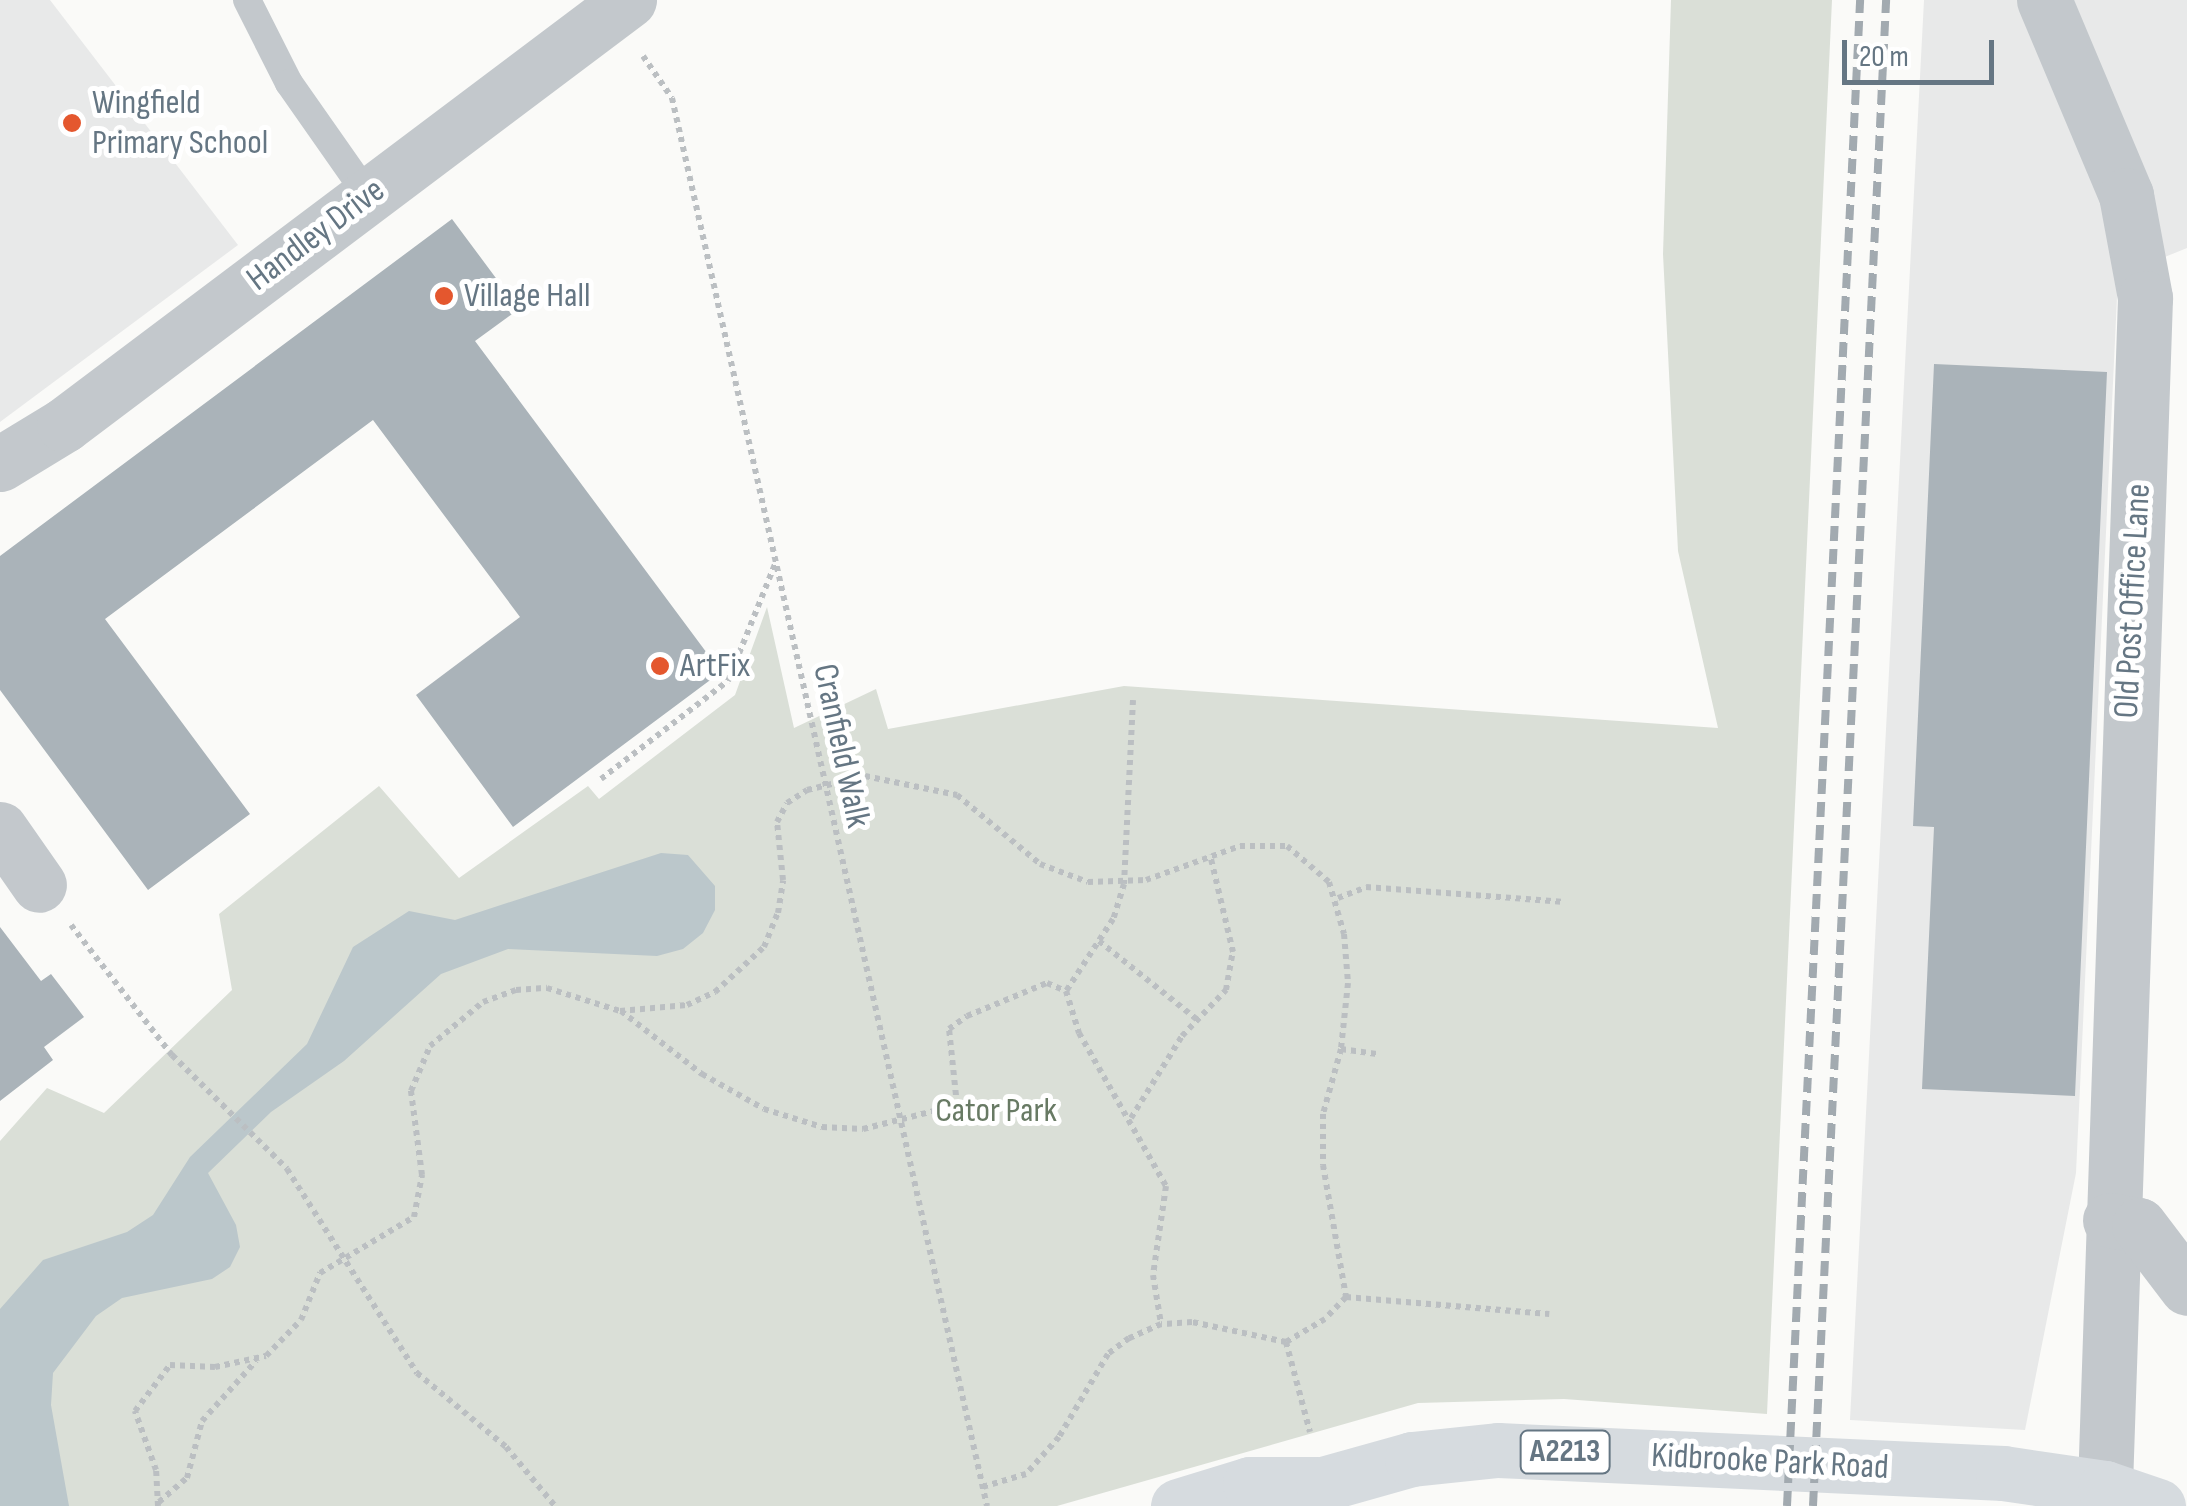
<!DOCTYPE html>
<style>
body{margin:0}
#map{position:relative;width:2187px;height:1506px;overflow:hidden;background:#fafaf8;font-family:"Sofia Sans Condensed",sans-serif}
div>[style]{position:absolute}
.built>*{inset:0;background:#e8e9e9}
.green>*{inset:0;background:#dadfd7}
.water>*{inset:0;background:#bbc7cb}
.building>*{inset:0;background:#aab3b9}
.path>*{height:6px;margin-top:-3px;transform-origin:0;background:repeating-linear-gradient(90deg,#bbbfc2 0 5px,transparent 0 10px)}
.service>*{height:28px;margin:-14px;padding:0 14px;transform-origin:14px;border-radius:14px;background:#c3c8cc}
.minor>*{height:55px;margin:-27.5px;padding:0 27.5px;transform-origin:27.5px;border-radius:27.5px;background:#c3c8cc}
.trunk>*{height:55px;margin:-27.5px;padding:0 27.5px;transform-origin:27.5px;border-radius:27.5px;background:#d6dbdf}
.rail>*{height:8px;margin-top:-4px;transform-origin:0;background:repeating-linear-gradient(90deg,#a2aab0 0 15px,transparent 0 23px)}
.dots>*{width:28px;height:28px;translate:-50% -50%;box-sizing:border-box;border:5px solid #fff;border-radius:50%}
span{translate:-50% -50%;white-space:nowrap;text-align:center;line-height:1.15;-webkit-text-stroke:10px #fff;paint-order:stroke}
.shield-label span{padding:2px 8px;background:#fff;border:2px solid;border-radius:8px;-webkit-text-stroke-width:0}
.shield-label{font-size:32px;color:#657683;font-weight:700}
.poi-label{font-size:35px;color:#657683}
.left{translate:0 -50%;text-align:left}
.street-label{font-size:35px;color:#657683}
.park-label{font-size:35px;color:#687a64}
.scale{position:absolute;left:1842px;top:40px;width:152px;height:45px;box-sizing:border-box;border:5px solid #657683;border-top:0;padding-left:12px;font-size:30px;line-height:35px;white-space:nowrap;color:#657683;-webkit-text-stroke:8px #fff;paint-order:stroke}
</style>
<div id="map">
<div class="built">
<div style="clip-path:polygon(0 0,50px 0,238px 245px,0 422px)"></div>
<div style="clip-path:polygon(1924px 0,2187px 0,2187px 248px,2118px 276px,2076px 1173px,2025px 1430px,1850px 1420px)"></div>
</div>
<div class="green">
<div style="clip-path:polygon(1671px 0,1832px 0,1767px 1414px,1564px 1399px,1418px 1403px,1057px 1506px,0 1506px,0 1141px,47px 1088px,104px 1113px,232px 990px,219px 914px,379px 786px,459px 878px,588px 786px,599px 799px,735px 695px,767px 607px,794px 728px,876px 689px,888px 729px,1124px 686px,1718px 728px,1678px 551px,1663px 254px)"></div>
</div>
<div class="water">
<div style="clip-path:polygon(661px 853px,688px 855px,715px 886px,715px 910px,703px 933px,683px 949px,657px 956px,508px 949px,441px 974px,344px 1061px,271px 1112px,208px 1173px,236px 1225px,240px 1247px,230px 1267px,212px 1279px,122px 1298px,96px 1316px,53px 1373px,51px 1405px,69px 1506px,0 1506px,0 1309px,43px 1260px,127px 1232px,153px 1215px,190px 1157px,307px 1044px,353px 947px,409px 911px,455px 920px)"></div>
</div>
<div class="building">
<div style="clip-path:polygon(452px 219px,519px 309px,475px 341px,721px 672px,513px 827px,416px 695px,520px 617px,373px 420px,105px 619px,250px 814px,148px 890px,0 690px,0 556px)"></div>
<div style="clip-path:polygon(1934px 364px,2107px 372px,2075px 1096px,1922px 1089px,1934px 827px,1913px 826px)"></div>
<div style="clip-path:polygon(0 927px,41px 981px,51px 974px,84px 1017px,44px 1047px,53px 1060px,0 1101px)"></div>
</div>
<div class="path">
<div style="left:643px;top:56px;width:51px;rotate:55.4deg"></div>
<div style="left:672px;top:98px;width:1443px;rotate:77.39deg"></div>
<div style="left:1133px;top:700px;width:184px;rotate:92.8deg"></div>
<div style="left:1124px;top:884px;width:37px;rotate:107deg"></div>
<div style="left:1113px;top:919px;width:86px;rotate:123.1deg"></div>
<div style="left:1066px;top:991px;width:44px;rotate:72.8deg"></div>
<div style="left:1079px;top:1033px;width:176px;rotate:60.4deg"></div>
<div style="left:1166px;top:1186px;width:90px;rotate:98.3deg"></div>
<div style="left:1153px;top:1275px;width:50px;rotate:80.7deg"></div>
<div style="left:601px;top:779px;width:160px;rotate:-37.7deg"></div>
<div style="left:728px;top:681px;width:126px;rotate:-68.1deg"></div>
<div style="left:1338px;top:898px;width:30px;rotate:-21deg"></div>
<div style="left:1366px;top:887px;width:199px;rotate:4.3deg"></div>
<div style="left:71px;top:925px;width:165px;rotate:52.2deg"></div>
<div style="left:172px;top:1055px;width:162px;rotate:44.7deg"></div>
<div style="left:287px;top:1169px;width:242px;rotate:57.5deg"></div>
<div style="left:417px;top:1373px;width:116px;rotate:39.7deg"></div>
<div style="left:506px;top:1447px;width:77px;rotate:50.3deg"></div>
<div style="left:1099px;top:941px;width:128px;rotate:38.7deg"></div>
<div style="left:621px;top:1011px;width:103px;rotate:37.9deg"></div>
<div style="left:702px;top:1074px;width:71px;rotate:29.4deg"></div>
<div style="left:764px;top:1109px;width:61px;rotate:17.2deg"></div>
<div style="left:822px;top:1127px;width:41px;rotate:2.8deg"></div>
<div style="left:863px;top:1129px;width:97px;rotate:-14.3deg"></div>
<div style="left:957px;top:1105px;width:76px;rotate:-96deg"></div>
<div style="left:949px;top:1029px;width:22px;rotate:-36deg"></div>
<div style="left:967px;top:1016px;width:87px;rotate:-22.4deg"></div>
<div style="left:1047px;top:983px;width:21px;rotate:23deg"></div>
<div style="left:1341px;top:1049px;width:36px;rotate:8deg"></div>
<div style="left:1131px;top:1118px;width:97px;rotate:-58.1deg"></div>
<div style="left:1182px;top:1036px;width:64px;rotate:-46.3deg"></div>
<div style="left:1226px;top:990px;width:39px;rotate:-80deg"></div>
<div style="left:1233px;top:952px;width:100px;rotate:-103.3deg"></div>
<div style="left:1346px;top:1297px;width:204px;rotate:4.8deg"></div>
<div style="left:1286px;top:1342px;width:93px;rotate:75.1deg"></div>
<div style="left:159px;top:1502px;width:37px;rotate:-41deg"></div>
<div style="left:187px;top:1478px;width:59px;rotate:-75.3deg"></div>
<div style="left:202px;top:1421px;width:81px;rotate:-48deg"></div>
<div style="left:158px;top:1506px;width:36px;rotate:-93deg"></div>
<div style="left:156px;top:1470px;width:63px;rotate:-109.6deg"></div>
<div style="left:135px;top:1411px;width:58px;rotate:-52.7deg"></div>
<div style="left:170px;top:1365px;width:45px;rotate:2.5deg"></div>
<div style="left:215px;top:1367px;width:52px;rotate:-12.2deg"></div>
<div style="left:266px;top:1356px;width:50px;rotate:-45.8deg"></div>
<div style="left:301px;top:1320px;width:51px;rotate:-68deg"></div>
<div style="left:320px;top:1273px;width:109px;rotate:-30.8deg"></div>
<div style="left:414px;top:1217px;width:43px;rotate:-79.2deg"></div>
<div style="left:422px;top:1175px;width:85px;rotate:-97.5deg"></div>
<div style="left:411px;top:1091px;width:49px;rotate:-67.1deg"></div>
<div style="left:430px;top:1046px;width:69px;rotate:-39.7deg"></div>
<div style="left:483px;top:1002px;width:35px;rotate:-20deg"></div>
<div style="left:516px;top:990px;width:31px;rotate:-4deg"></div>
<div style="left:547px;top:988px;width:77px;rotate:17.5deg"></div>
<div style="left:620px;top:1011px;width:67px;rotate:-5.1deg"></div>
<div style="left:687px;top:1005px;width:31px;rotate:-25deg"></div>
<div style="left:715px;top:992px;width:67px;rotate:-42.6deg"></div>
<div style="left:764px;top:947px;width:37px;rotate:-68deg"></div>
<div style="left:778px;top:913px;width:33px;rotate:-81deg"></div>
<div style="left:783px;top:880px;width:58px;rotate:-95.9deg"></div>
<div style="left:777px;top:822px;width:21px;rotate:-62deg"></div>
<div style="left:787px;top:803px;width:24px;rotate:-33deg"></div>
<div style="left:807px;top:790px;width:60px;rotate:-13.6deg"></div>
<div style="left:865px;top:776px;width:94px;rotate:11.7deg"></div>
<div style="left:957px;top:795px;width:108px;rotate:39.7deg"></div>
<div style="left:1040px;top:864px;width:51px;rotate:20.6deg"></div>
<div style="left:1088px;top:882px;width:58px;rotate:-2deg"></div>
<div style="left:1146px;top:880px;width:100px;rotate:-19.9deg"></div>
<div style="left:1240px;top:846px;width:47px"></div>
<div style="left:1287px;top:846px;width:55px;rotate:40.6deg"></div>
<div style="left:1329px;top:882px;width:54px;rotate:73.9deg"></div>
<div style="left:1344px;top:934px;width:49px;rotate:85.3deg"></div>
<div style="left:1348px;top:983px;width:66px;rotate:96.1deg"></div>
<div style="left:1341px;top:1049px;width:67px;rotate:105.5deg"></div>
<div style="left:1323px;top:1114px;width:51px;rotate:90deg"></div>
<div style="left:1323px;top:1165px;width:134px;rotate:80.1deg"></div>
<div style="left:1346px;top:1297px;width:30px;rotate:134deg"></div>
<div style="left:1325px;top:1319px;width:45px;rotate:149.5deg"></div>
<div style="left:1286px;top:1342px;width:96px;rotate:-168deg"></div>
<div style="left:1192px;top:1322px;width:31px;rotate:176deg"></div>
<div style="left:1161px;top:1324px;width:35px;rotate:156deg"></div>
<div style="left:1129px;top:1338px;width:26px;rotate:143deg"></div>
<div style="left:1108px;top:1354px;width:96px;rotate:120.6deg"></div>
<div style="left:1059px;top:1437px;width:50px;rotate:131.7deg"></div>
<div style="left:1026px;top:1474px;width:46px;rotate:163.5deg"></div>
</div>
<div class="service">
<div style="left:247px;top:0;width:93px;rotate:63.2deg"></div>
<div style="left:289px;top:83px;width:138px;rotate:55deg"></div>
</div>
<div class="minor">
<div style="left:2044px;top:0;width:212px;rotate:67.2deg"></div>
<div style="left:2126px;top:195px;width:105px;rotate:79.5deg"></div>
<div style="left:2145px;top:298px;width:1191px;rotate:91.93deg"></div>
<div style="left:0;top:464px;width:75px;rotate:-31.4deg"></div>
<div style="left:64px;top:425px;width:707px;rotate:-36.95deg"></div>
<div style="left:0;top:829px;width:68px;rotate:55.1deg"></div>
<div style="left:2110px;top:1220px;width:29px;rotate:10deg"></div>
<div style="left:2139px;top:1225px;width:79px;rotate:52.7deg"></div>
</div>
<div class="trunk">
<div style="left:1178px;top:1506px;width:75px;rotate:-17deg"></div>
<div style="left:1250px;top:1484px;width:73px"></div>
<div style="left:1323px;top:1484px;width:92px;rotate:-15.7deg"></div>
<div style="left:1412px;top:1459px;width:86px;rotate:-6deg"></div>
<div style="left:1498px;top:1450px;width:506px;rotate:2.61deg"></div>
<div style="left:2003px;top:1473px;width:103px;rotate:8.4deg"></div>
<div style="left:2105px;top:1488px;width:56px;rotate:18.8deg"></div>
</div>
<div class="rail">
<div style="left:1787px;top:1506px;width:1508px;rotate:-87.22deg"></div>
<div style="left:1813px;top:1506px;width:1508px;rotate:-87.22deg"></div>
</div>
<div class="dots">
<div style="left:72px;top:123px;background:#e4572e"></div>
<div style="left:444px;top:296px;background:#e4572e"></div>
<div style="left:660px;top:666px;background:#e4572e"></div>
</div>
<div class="shield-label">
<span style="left:1565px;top:1452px">A2213</span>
</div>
<div class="poi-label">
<span class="left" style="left:92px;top:123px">Wingfield<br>Primary School</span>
<span class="left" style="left:464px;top:296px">Village Hall</span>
<span class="left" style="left:680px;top:666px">ArtFix</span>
</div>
<div class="street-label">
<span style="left:316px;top:235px;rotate:-37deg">Handley Drive</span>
<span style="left:2133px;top:601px;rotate:-87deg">Old Post Office Lane</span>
<span style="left:841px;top:746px;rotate:78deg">Cranfield Walk</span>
<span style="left:1770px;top:1462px;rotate:3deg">Kidbrooke Park Road</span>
</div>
<div class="park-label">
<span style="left:996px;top:1111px">Cator Park</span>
</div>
<div class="scale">20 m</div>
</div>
